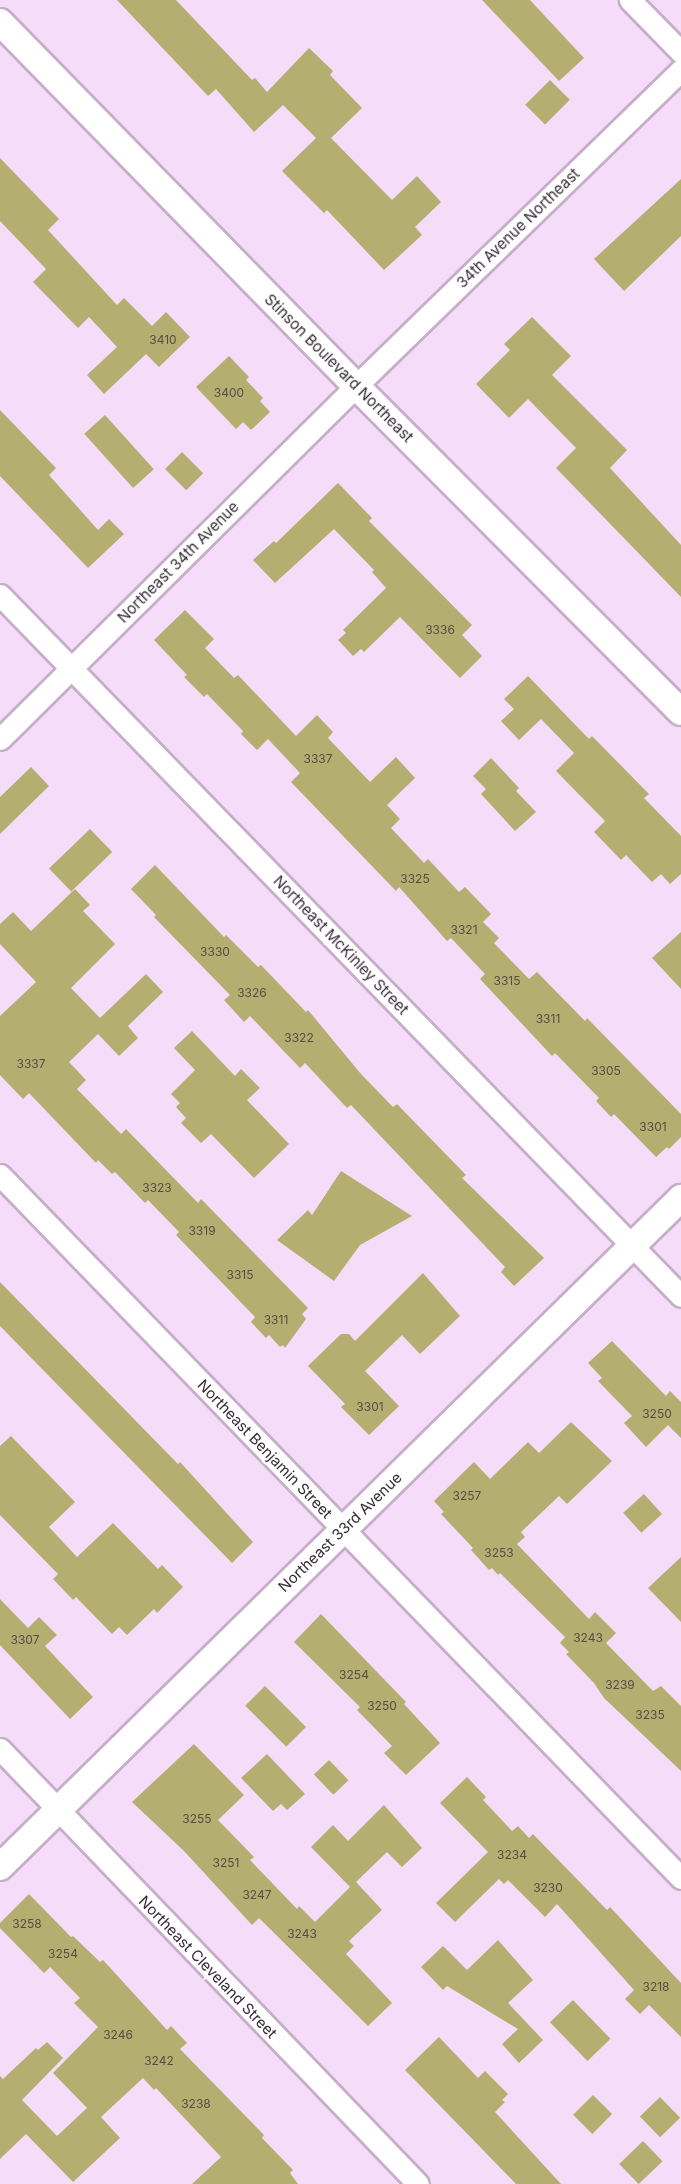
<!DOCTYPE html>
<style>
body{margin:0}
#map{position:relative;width:681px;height:2184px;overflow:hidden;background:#f5dcf9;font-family:Inter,sans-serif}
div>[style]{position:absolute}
.building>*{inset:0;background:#b4af71;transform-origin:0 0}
.roads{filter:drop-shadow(2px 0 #c6aec9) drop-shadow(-2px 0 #c6aec9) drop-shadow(0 2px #c6aec9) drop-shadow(0 -2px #c6aec9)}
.minor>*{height:21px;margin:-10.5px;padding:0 10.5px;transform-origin:10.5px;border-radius:10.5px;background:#fff}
.tertiary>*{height:26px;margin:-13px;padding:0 13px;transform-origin:13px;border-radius:13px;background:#fff}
span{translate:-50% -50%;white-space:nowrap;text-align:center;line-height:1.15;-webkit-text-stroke:5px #fff;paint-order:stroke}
.number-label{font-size:12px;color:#564d46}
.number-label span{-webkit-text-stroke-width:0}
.street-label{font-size:15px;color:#362c37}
</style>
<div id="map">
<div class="building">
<div style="clip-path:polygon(117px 0,176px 0,252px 80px,255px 78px,267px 92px,309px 48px,333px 71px,330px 75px,362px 108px,331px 138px,392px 200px,417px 176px,441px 202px,415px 227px,422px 235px,384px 270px,327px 210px,324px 213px,282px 171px,316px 138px,283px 105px,254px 132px,216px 89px,208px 96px)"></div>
<div style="clip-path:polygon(482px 0,530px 0,584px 58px,559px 81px)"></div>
<div style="left:550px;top:80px;width:28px;height:35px;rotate:45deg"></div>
<div style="clip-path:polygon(0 158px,59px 219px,48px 230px,117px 305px,124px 298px,152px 326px,166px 312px,190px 337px,159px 367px,146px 354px,104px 394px,87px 375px,117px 347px,89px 317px,78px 328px,33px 282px,46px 269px,0 221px)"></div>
<div style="clip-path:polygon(681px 179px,681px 236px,624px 291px,594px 259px)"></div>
<div style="clip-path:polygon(532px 317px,571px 356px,552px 375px,627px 450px,610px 468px,681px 545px,681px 597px,556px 468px,576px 448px,528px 399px,509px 418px,476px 384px,510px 350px,504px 344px)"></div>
<div style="clip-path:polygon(229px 356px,249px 377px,246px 380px,263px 398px,260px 401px,270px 412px,251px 430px,243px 422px,236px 429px,196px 387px)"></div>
<div style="clip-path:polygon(0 410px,56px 468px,49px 475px,98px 530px,109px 519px,124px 534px,88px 568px,0 476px)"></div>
<div style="left:105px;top:415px;width:73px;height:28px;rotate:48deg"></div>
<div style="left:182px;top:452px;width:30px;height:24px;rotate:45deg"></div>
<div style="clip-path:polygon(338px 483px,372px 518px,369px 521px,472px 625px,462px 635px,482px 656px,460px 678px,400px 617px,364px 652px,361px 649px,353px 656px,338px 640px,346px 633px,343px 630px,386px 588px,372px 572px,374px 570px,334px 529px,275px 583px,253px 560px,274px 541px,276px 543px)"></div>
<div style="clip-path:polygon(185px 610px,214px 639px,205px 648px,234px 678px,238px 675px,296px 736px,317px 715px,333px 732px,328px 738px,370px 782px,396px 757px,415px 778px,387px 805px,400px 819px,391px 828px,424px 863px,428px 859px,459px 892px,465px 887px,491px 914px,483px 922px,499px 938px,494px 943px,529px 979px,537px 972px,585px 1021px,587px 1018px,681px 1114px,681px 1137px,669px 1149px,667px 1147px,656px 1157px,614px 1114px,611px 1117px,596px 1101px,599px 1098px,555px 1053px,552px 1056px,480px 979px,485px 974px,451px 938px,447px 941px,399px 887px,396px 891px,291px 782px,300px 773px,268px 739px,257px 750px,241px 734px,243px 731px,207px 694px,204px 697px,184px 677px,187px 675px,154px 640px)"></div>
<div style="clip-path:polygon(528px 676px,589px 739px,592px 736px,649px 794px,644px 798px,681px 836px,681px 874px,670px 884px,661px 874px,652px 882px,626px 855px,621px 860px,594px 832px,605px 821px,556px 771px,574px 753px,541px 719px,519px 740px,501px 721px,514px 709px,504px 699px)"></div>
<div style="clip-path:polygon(491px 758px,519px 788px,516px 791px,536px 812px,515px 831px,481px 794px,486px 789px,473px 776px)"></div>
<div style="clip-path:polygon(31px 767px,49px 786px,0 834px,0 797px)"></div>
<div style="left:90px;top:829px;width:32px;height:57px;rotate:46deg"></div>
<div style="clip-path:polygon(155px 865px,224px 937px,226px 935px,258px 967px,261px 965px,306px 1012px,308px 1010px,361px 1074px,393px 1107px,397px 1104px,466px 1175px,462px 1178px,544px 1258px,514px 1286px,501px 1272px,505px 1267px,351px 1105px,347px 1108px,305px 1063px,300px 1068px,250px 1016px,244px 1022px,224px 1000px,230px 995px,154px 917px,156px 915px,131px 889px)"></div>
<div style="clip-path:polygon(75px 889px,90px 905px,83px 911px,115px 944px,71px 988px,100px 1018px,146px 974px,163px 992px,128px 1026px,138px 1038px,119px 1056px,98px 1034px,69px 1062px,86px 1080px,77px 1089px,121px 1134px,126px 1129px,198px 1203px,201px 1199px,308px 1308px,302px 1314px,306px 1319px,285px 1348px,283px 1345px,280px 1347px,269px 1335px,266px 1338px,251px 1322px,255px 1317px,176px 1235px,179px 1232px,148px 1200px,145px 1203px,115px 1172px,112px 1174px,98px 1160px,96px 1163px,29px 1093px,23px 1099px,0 1075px,0 1016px,36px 982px,0 944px,0 924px,13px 912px,31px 931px)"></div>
<div style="clip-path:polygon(681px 932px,681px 989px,652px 958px)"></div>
<div style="clip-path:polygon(192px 1031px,235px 1076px,241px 1069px,260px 1088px,247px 1100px,289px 1144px,254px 1178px,211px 1134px,201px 1143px,181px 1123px,186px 1118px,176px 1107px,180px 1103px,171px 1094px,195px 1070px,174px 1048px)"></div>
<div style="clip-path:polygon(341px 1171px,412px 1216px,360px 1245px,334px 1281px,277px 1240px,308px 1210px,312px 1215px)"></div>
<div style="clip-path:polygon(423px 1273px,460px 1316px,420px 1354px,402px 1335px,365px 1371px,399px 1406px,369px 1435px,341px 1407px,345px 1404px,308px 1366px,341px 1334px,349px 1334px,355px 1341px)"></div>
<div style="clip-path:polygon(0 1282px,178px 1464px,180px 1462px,253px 1542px,232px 1563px,0 1326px)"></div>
<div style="clip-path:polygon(612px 1341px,666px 1396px,670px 1391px,681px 1402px,681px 1438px,668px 1425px,646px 1447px,624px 1423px,632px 1416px,598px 1381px,602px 1378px,588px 1363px)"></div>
<div style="clip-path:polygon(571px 1422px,612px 1461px,567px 1504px,559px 1496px,521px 1532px,525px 1537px,517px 1544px,589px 1619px,595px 1612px,616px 1633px,606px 1643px,653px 1691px,661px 1686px,681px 1706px,681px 1771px,604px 1698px,594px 1683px,566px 1654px,569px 1652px,560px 1643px,565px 1637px,500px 1573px,498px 1575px,492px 1568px,489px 1570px,471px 1550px,473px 1548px,441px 1514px,444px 1512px,434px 1501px,474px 1462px,490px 1479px,528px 1442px,539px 1453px)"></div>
<div style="clip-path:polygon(11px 1436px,75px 1502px,49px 1527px,77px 1557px,113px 1523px,158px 1569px,162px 1565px,183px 1587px,157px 1613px,154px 1609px,127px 1635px,119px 1627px,112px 1634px,76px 1597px,73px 1600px,53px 1579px,58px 1574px,0 1515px,0 1446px)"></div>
<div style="left:644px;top:1494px;width:27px;height:28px;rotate:48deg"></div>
<div style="clip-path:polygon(681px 1557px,681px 1622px,648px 1588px)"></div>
<div style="clip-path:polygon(0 1599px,28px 1628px,39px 1617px,57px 1635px,45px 1646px,93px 1697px,70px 1719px,0 1645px)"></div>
<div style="clip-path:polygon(321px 1614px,406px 1702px,404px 1704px,440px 1743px,406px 1775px,384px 1753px,392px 1746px,357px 1710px,360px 1707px,294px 1642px)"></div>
<div style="left:265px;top:1686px;width:58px;height:28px;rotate:45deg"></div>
<div style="clip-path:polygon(194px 1744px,244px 1795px,218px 1820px,254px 1857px,250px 1860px,297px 1909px,299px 1906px,315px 1922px,350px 1887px,311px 1847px,333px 1825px,348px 1841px,384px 1805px,422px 1848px,402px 1867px,387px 1852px,356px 1882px,382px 1910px,349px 1941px,354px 1946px,346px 1954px,392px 2003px,368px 2026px,259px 1918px,252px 1925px,184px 1851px,132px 1802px)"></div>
<div style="clip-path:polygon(267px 1754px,305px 1794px,287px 1810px,281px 1804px,273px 1811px,241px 1778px)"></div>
<div style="left:329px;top:1760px;width:28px;height:21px;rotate:46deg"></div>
<div style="clip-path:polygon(467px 1777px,486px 1797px,483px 1800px,512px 1831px,518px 1826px,529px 1838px,533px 1834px,607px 1910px,610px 1907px,681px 1983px,681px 2037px,649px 2005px,640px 2014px,625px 1999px,634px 1990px,557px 1904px,545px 1917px,508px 1880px,504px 1884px,499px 1879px,455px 1922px,436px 1903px,488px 1852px,440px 1803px)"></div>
<div style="clip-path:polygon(29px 1894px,71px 1937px,73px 1936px,100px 1962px,103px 1960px,167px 2030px,171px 2026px,187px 2043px,180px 2049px,264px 2135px,262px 2138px,293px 2170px,290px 2173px,298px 2184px,192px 2184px,221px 2157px,156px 2088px,154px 2090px,143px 2078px,101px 2117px,120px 2138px,73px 2182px,26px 2134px,0 2159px,0 2076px,3px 2079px,36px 2048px,38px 2050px,47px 2042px,63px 2058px,22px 2100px,57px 2136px,87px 2108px,53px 2073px,98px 2027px,74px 2003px,80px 1998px,50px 1967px,44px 1973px,0 1928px,0 1923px)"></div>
<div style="clip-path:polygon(498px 1940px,533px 1980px,508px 2003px,543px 2040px,519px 2063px,502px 2044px,518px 2029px,447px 1986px,443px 1990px,421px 1967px,443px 1946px,467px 1970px)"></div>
<div style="left:573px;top:2000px;width:54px;height:32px;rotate:46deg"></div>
<div style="clip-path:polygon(439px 2037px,478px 2078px,485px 2071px,508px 2094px,502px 2100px,505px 2102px,495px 2112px,561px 2184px,516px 2184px,405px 2070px)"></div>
<div style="left:593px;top:2095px;width:27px;height:28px;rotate:45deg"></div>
<div style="left:660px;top:2097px;width:29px;height:28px;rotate:46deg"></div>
<div style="left:643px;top:2141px;width:28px;height:33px;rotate:46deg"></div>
</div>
<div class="roads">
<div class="minor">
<div style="left:630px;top:0;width:73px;rotate:45.6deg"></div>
<div style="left:0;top:595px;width:977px;rotate:45.83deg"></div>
<div style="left:0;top:739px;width:501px;rotate:-44.76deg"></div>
<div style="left:356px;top:386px;width:453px;rotate:-44.2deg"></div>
<div style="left:0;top:1175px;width:979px;rotate:45.91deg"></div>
<div style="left:0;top:1749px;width:603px;rotate:46.14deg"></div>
</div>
<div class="tertiary">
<div style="left:0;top:22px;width:509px;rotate:45.64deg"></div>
<div style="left:356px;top:386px;width:460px;rotate:45.1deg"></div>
<div style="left:0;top:1867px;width:955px;rotate:-44.49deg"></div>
</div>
</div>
<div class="number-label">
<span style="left:163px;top:340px">3410</span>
<span style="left:229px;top:393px">3400</span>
<span style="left:440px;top:630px">3336</span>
<span style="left:318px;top:759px">3337</span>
<span style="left:415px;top:879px">3325</span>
<span style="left:464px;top:930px">3321</span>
<span style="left:215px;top:952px">3330</span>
<span style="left:507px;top:981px">3315</span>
<span style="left:252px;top:993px">3326</span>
<span style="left:548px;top:1019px">3311</span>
<span style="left:299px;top:1038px">3322</span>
<span style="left:31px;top:1064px">3337</span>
<span style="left:606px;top:1071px">3305</span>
<span style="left:653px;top:1127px">3301</span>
<span style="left:157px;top:1188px">3323</span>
<span style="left:202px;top:1231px">3319</span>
<span style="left:240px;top:1275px">3315</span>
<span style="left:276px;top:1320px">3311</span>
<span style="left:370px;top:1407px">3301</span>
<span style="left:657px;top:1414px">3250</span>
<span style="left:467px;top:1496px">3257</span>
<span style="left:499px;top:1553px">3253</span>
<span style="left:588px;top:1638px">3243</span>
<span style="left:25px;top:1640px">3307</span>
<span style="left:354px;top:1675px">3254</span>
<span style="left:620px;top:1685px">3239</span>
<span style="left:382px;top:1706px">3250</span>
<span style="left:650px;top:1715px">3235</span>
<span style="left:197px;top:1819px">3255</span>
<span style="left:512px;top:1855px">3234</span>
<span style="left:226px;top:1863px">3251</span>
<span style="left:548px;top:1888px">3230</span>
<span style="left:257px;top:1895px">3247</span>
<span style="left:27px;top:1924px">3258</span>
<span style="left:302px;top:1934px">3243</span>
<span style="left:63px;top:1954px">3254</span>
<span style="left:656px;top:1987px">3218</span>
<span style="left:118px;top:2035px">3246</span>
<span style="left:159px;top:2061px">3242</span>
<span style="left:196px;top:2104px">3238</span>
</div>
<div class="street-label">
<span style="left:518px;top:228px;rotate:-44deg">34th Avenue Northeast</span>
<span style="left:339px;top:368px;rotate:45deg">Stinson Boulevard Northeast</span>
<span style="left:178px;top:562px;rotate:-45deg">Northeast 34th Avenue</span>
<span style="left:341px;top:945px;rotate:46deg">Northeast McKinley Street</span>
<span style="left:265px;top:1449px;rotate:46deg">Northeast Benjamin Street</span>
<span style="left:340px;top:1532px;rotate:-44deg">Northeast 33rd Avenue</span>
<span style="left:208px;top:1967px;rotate:46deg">Northeast Cleveland Street</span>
</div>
</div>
